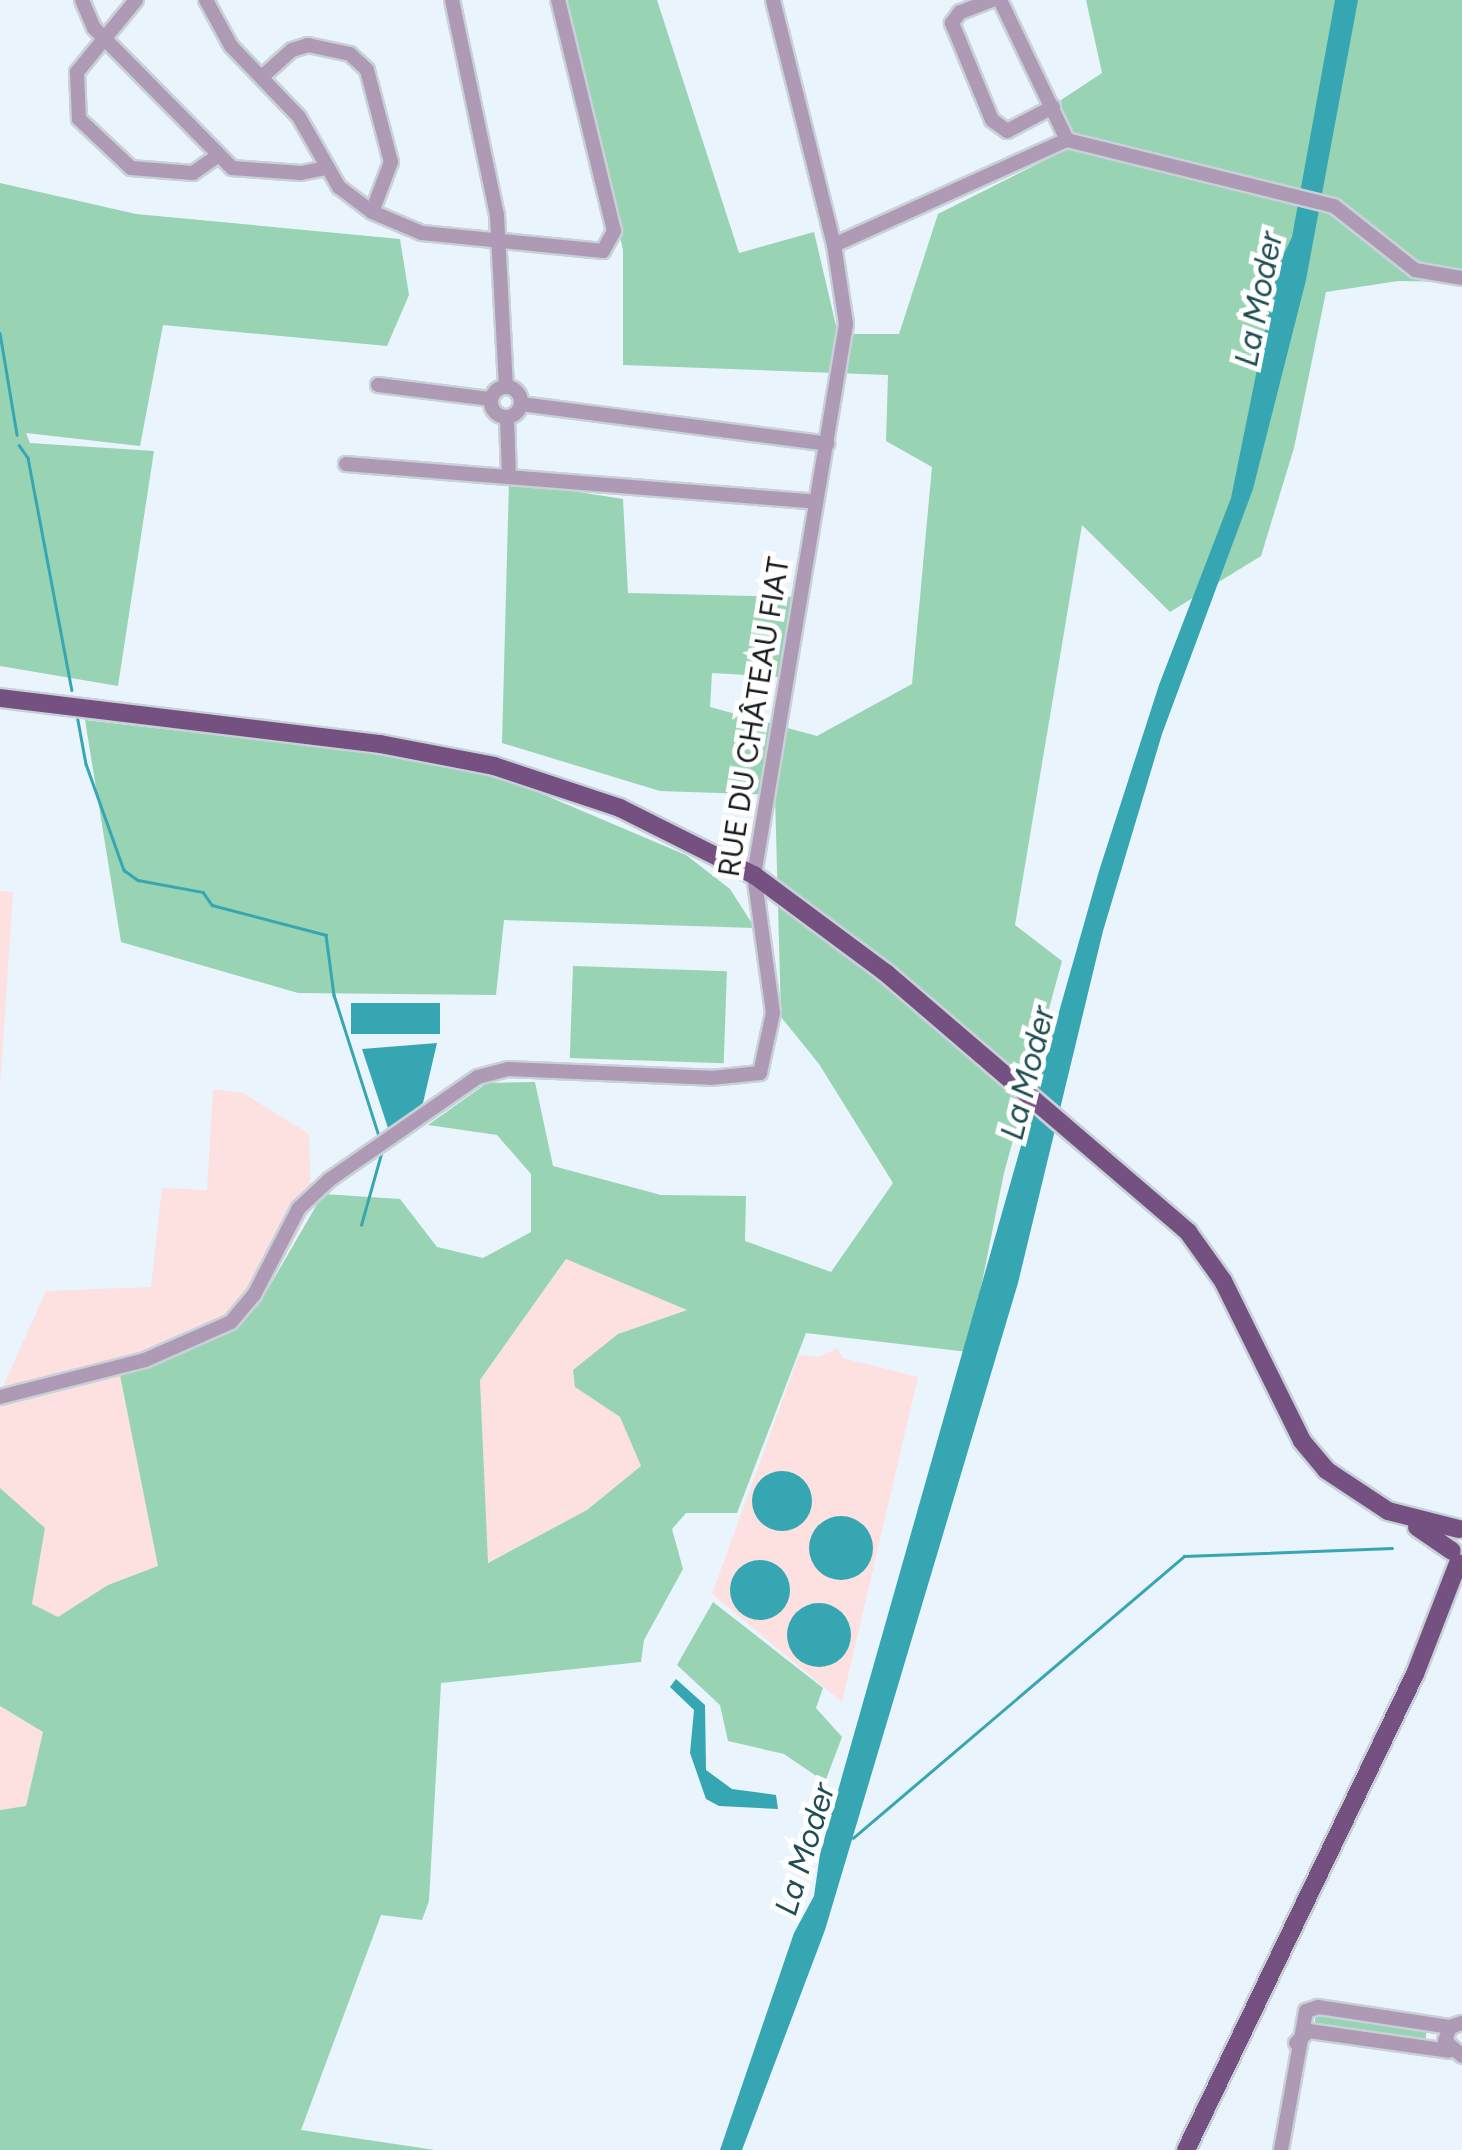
<!DOCTYPE html>
<meta charset="utf-8">
<style>
body{margin:0}
#map{position:relative;width:1462px;height:2150px;overflow:hidden;background:#eaf4fc;font-family:Figtree,sans-serif}
div>[style]{position:absolute}
.industrial>*{inset:0;background:#fce1e0}
.green>*{inset:0;background:#98d4b3;transform-origin:0 0}
.water>*{inset:0;background:#36a6b2;transform-origin:0 0}
.round{border-radius:50%}
.stream>*{height:2.5px;margin:-1.25px;padding:0 1.25px;transform-origin:1.25px;border-radius:1.25px;background:#36a6b2}
.roads{filter:drop-shadow(2px 0 #c8d1d8) drop-shadow(-2px 0 #c8d1d8) drop-shadow(0 2px #c8d1d8) drop-shadow(0 -2px #c8d1d8)}
.minor>*{height:14px;margin:-7px;padding:0 7px;transform-origin:7px;border-radius:7px;background:#ae9ab5}
.minor>.ring{margin:-7px;padding:0;box-sizing:content-box;background:none;border:14px solid #ae9ab5;border-radius:50%}
.major>*{height:18px;margin:-9px;padding:0 9px;transform-origin:9px;border-radius:9px;background:#745180}
span{translate:-50% -50%;white-space:nowrap;text-align:center;line-height:1.15;-webkit-text-stroke:10px #fff;paint-order:stroke}
.street-label{font-size:30px;color:#181b1e}
.water-label{font-size:32px;color:#1e4e53;font-style:italic}
</style>
<div id="map">
<div class="industrial">
<div style="clip-path:polygon(0 891px,13px 892px,0 1088px)"></div>
<div style="clip-path:polygon(213px 1089px,243px 1093px,309px 1134px,311px 1208px,258px 1307px,120px 1375px,159px 1566px,108px 1585px,58px 1618px,32px 1604px,45px 1528px,0 1488px,0 1393px,46px 1291px,151px 1287px,162px 1188px,207px 1190px)"></div>
<div style="clip-path:polygon(567px 1258px,688px 1309px,618px 1334px,575px 1387px,620px 1417px,641px 1466px,587px 1510px,487px 1563px,480px 1380px)"></div>
<div style="clip-path:polygon(837px 1348px,843px 1358px,918px 1377px,842px 1702px,712px 1594px,799px 1355px,820px 1357px)"></div>
<div style="clip-path:polygon(0 1706px,43px 1732px,26px 1806px,0 1810px)"></div>
</div>
<div class="green">
<div style="clip-path:polygon(evenodd,567px 0,657px 0,739px 253px,814px 232px,838px 334px,899px 334px,938px 214px,1067px 149px,1061px 100px,1102px 73px,1086px 0,1462px 0,1462px 282px,1398px 281px,1326px 292px,1294px 448px,1261px 556px,1170px 612px,1082px 525px,1015px 925px,1062px 961px,1004px 1173px,968px 1352px,806px 1333px,737px 1513px,686px 1513px,672px 1529px,683px 1569px,644px 1640px,641px 1662px,441px 1683px,429px 1901px,422px 1920px,381px 1915px,301px 2130px,435px 2150px,0 2150px,0 1810px,26px 1806px,43px 1732px,0 1706px,0 1488px,45px 1528px,32px 1604px,58px 1617px,108px 1585px,158px 1566px,120px 1375px,258px 1306px,323px 1194px,400px 1199px,437px 1247px,483px 1258px,531px 1232px,531px 1174px,497px 1135px,428px 1125px,487px 1083px,535px 1082px,553px 1166px,661px 1195px,746px 1196px,745px 1241px,831px 1272px,893px 1183px,819px 1064px,781px 1017px,775px 795px,660px 791px,502px 743px,509px 481px,623px 499px,628px 593px,795px 597px,780px 677px,712px 673px,710px 707px,817px 736px,912px 684px,932px 467px,886px 441px,888px 375px,623px 365px,623px 250px,567px 0,566px 1259px,687px 1310px,618px 1334px,573px 1370px,575px 1387px,620px 1417px,641px 1466px,587px 1510px,488px 1563px,480px 1380px,566px 1259px)"></div>
<div style="clip-path:polygon(0 183px,136px 214px,400px 239px,409px 295px,387px 346px,163px 325px,140px 446px,26px 433px,30px 443px,154px 451px,118px 686px,0 666px)"></div>
<div style="clip-path:polygon(85px 720px,412px 758px,500px 776px,686px 855px,730px 889px,755px 928px,504px 920px,496px 995px,298px 993px,121px 942px)"></div>
<div style="left:573px;top:966px;width:154px;height:92px;rotate:2deg"></div>
<div style="clip-path:polygon(713px 1602px,823px 1688px,816px 1708px,842px 1737px,825px 1782px,784px 1754px,728px 1741px,720px 1705px,677px 1665px)"></div>
<div style="left:1316px;top:2013px;width:112px;height:14px;rotate:8deg"></div>
</div>
<div class="water">
<div style="clip-path:polygon(1335px 0,1358px 0,1306px 280px,1253px 489px,1162px 734px,1103px 931px,1018px 1283px,825px 1930px,742px 2150px,720px 2150px,794px 1933px,814px 1896px,820px 1854px,1099px 871px,1159px 685px,1231px 498px,1278px 266px,1292px 237px)"></div>
<div style="left:351px;top:1003px;width:89px;height:31px"></div>
<div style="clip-path:polygon(437px 1043px,423px 1103px,389px 1131px,362px 1049px)"></div>
<div class="round" style="left:752px;top:1471px;width:60px;height:60px"></div>
<div class="round" style="left:809px;top:1516px;width:64px;height:64px"></div>
<div class="round" style="left:730px;top:1560px;width:60px;height:60px"></div>
<div class="round" style="left:787px;top:1603px;width:64px;height:64px"></div>
<div style="clip-path:polygon(676px 1679px,705px 1705px,706px 1770px,732px 1789px,776px 1795px,778px 1809px,719px 1806px,706px 1799px,690px 1753px,694px 1710px,670px 1687px)"></div>
</div>
<div class="stream">
<div style="left:0;top:333px;width:103px;rotate:80.5deg"></div>
<div style="left:19px;top:445px;width:16px;rotate:55deg"></div>
<div style="left:28px;top:458px;width:236px;rotate:79.3deg"></div>
<div style="left:77px;top:715px;width:50px;rotate:79.6deg"></div>
<div style="left:86px;top:764px;width:113px;rotate:70.3deg"></div>
<div style="left:124px;top:870px;width:17px;rotate:36deg"></div>
<div style="left:138px;top:880px;width:66px;rotate:10.5deg"></div>
<div style="left:203px;top:892px;width:16px;rotate:55deg"></div>
<div style="left:212px;top:905px;width:118px;rotate:14.7deg"></div>
<div style="left:326px;top:935px;width:61px;rotate:82.4deg"></div>
<div style="left:334px;top:995px;width:151px;rotate:72.3deg"></div>
<div style="left:361px;top:1225px;width:74px;rotate:-74.3deg"></div>
<div style="left:853px;top:1838px;width:435px;rotate:-40.4deg"></div>
<div style="left:1184px;top:1556px;width:208px;rotate:-2.2deg"></div>
</div>
<div class="roads">
<div class="minor">
<div style="left:82px;top:0;width:30px;rotate:67deg"></div>
<div style="left:94px;top:28px;width:197px;rotate:45.4deg"></div>
<div style="left:232px;top:168px;width:69px;rotate:4.1deg"></div>
<div style="left:301px;top:173px;width:25px;rotate:-11deg"></div>
<div style="left:136px;top:0;width:93px;rotate:129.3deg"></div>
<div style="left:77px;top:72px;width:47px;rotate:87.6deg"></div>
<div style="left:79px;top:119px;width:71px;rotate:43.3deg"></div>
<div style="left:131px;top:168px;width:62px;rotate:4.6deg"></div>
<div style="left:193px;top:173px;width:29px;rotate:-35deg"></div>
<div style="left:206px;top:0;width:52px;rotate:61.5deg"></div>
<div style="left:231px;top:46px;width:98px;rotate:46.2deg"></div>
<div style="left:299px;top:117px;width:81px;rotate:60.3deg"></div>
<div style="left:339px;top:187px;width:41px;rotate:37.1deg"></div>
<div style="left:372px;top:212px;width:54px;rotate:22.8deg"></div>
<div style="left:422px;top:233px;width:182px;rotate:5.7deg"></div>
<div style="left:603px;top:251px;width:23px;rotate:-61deg"></div>
<div style="left:614px;top:231px;width:238px;rotate:-103.6deg"></div>
<div style="left:452px;top:0;width:220px;rotate:78.2deg"></div>
<div style="left:497px;top:215px;width:172px;rotate:87deg"></div>
<div style="left:992px;top:0;width:34px;rotate:159deg"></div>
<div style="left:960px;top:12px;width:14px;rotate:126deg"></div>
<div style="left:952px;top:23px;width:105px;rotate:67.6deg"></div>
<div style="left:992px;top:120px;width:19px;rotate:36deg"></div>
<div style="left:1007px;top:131px;width:52px;rotate:-27.6deg"></div>
<div style="left:1000px;top:0;width:155px;rotate:64.4deg"></div>
<div style="left:263px;top:76px;width:39px;rotate:-42deg"></div>
<div style="left:292px;top:50px;width:17px;rotate:-17deg"></div>
<div style="left:308px;top:45px;width:43px;rotate:12.1deg"></div>
<div style="left:350px;top:54px;width:23px;rotate:43deg"></div>
<div style="left:367px;top:70px;width:95px;rotate:75.4deg"></div>
<div style="left:391px;top:162px;width:53px;rotate:110.8deg"></div>
<div style="left:834px;top:245px;width:256px;rotate:-24.3deg"></div>
<div style="left:1067px;top:140px;width:275px;rotate:13.9deg"></div>
<div style="left:1334px;top:206px;width:103px;rotate:38.3deg"></div>
<div style="left:1415px;top:270px;width:48px;rotate:9.7deg"></div>
<div style="left:378px;top:385px;width:114px;rotate:7.1deg"></div>
<div class="ring" style="left:491px;top:387px;width:16px;height:16px"></div>
<div style="left:521px;top:404px;width:309px;rotate:7.4deg"></div>
<div style="left:507px;top:417px;width:59px;rotate:88.1deg"></div>
<div style="left:346px;top:464px;width:471px;rotate:4.6deg"></div>
<div style="left:0;top:1397px;width:150px;rotate:-14.3deg"></div>
<div style="left:145px;top:1360px;width:94px;rotate:-23.8deg"></div>
<div style="left:231px;top:1322px;width:35px;rotate:-50deg"></div>
<div style="left:254px;top:1295px;width:98px;rotate:-62.7deg"></div>
<div style="left:299px;top:1208px;width:41px;rotate:-43deg"></div>
<div style="left:329px;top:1180px;width:181px;rotate:-34.7deg"></div>
<div style="left:478px;top:1077px;width:31px;rotate:-15deg"></div>
<div style="left:508px;top:1069px;width:203px;rotate:2.5deg"></div>
<div style="left:711px;top:1078px;width:49px;rotate:-5.8deg"></div>
<div style="left:760px;top:1073px;width:61px;rotate:-77.8deg"></div>
<div style="left:773px;top:1013px;width:139px;rotate:-97.8deg"></div>
<div style="left:754px;top:875px;width:559px;rotate:-80.52deg"></div>
<div style="left:846px;top:324px;width:80px;rotate:-98.6deg"></div>
<div style="left:834px;top:245px;width:252px;rotate:-104deg"></div>
<div style="left:1462px;top:2023px;width:13px;rotate:162deg"></div>
<div style="left:1450px;top:2027px;width:15px;rotate:110deg"></div>
<div style="left:1445px;top:2041px;width:23px;rotate:41deg"></div>
<div style="left:1296px;top:2043px;width:18px;rotate:-43deg"></div>
<div style="left:1309px;top:2031px;width:141px;rotate:8.1deg"></div>
<div style="left:1281px;top:2150px;width:141px;rotate:-79.8deg"></div>
<div style="left:1306px;top:2011px;width:13px;rotate:-18deg"></div>
<div style="left:1318px;top:2007px;width:134px;rotate:8.6deg"></div>
</div>
<div class="major">
<div style="left:0;top:698px;width:383px;rotate:6.9deg"></div>
<div style="left:380px;top:744px;width:116px;rotate:10.9deg"></div>
<div style="left:494px;top:766px;width:133px;rotate:18.4deg"></div>
<div style="left:620px;top:808px;width:150px;rotate:26.6deg"></div>
<div style="left:754px;top:875px;width:164px;rotate:36.6deg"></div>
<div style="left:886px;top:973px;width:398px;rotate:40.6deg"></div>
<div style="left:1188px;top:1232px;width:60px;rotate:54.5deg"></div>
<div style="left:1223px;top:1281px;width:178px;rotate:63.7deg"></div>
<div style="left:1302px;top:1441px;width:38px;rotate:50deg"></div>
<div style="left:1326px;top:1470px;width:74px;rotate:33.5deg"></div>
<div style="left:1388px;top:1511px;width:73px;rotate:14.2deg"></div>
<div style="left:1417px;top:1527px;width:42px;rotate:34.4deg"></div>
<div style="left:1186px;top:2150px;width:528px;rotate:-64.31deg"></div>
<div style="left:1415px;top:1674px;width:119px;rotate:-68.8deg"></div>
</div>
</div>
<div class="street-label">
<span style="left:754px;top:717px;rotate:-81deg">RUE DU CHÂTEAU FIAT</span>
</div>
<div class="water-label">
<span style="left:1259px;top:299px;rotate:-79deg">La Moder</span>
<span style="left:1028px;top:1073px;rotate:-76deg">La Moder</span>
<span style="left:805px;top:1849px;rotate:-73deg">La Moder</span>
</div>
</div>
